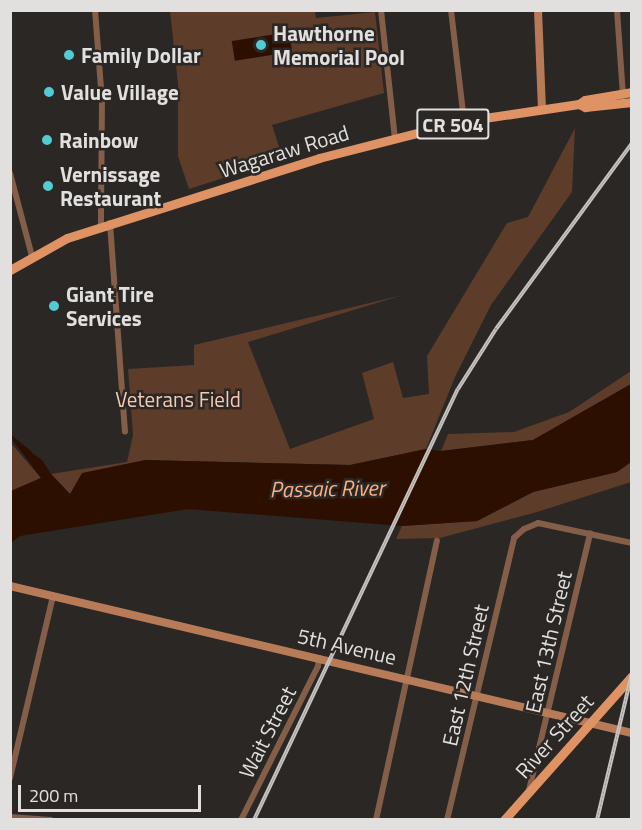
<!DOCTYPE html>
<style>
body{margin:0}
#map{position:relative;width:642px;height:830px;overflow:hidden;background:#2a2725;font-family:"Titillium Web",sans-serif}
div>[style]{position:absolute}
.green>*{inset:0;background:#5d3c29}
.water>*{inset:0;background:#2d0f00;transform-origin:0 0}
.stream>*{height:1.5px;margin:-0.75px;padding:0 0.75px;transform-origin:0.75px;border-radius:0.75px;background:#2d0f00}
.street>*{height:6px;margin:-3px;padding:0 3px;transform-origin:3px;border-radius:3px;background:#845e48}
.secondary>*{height:8px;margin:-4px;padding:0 4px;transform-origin:4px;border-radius:4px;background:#b77b57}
.primary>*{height:9px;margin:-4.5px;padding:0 4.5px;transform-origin:4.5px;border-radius:4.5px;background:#df9263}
.rail>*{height:4px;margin-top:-2px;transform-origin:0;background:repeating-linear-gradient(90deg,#2a2725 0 4.5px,#c5c2c0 0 9px);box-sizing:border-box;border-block:2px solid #c5c2c0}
.dots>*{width:16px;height:16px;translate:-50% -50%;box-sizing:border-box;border:3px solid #2a2725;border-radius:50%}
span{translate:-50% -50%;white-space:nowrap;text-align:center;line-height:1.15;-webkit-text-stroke:5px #2a2725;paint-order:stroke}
.shield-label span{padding:2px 4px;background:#2a2725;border:2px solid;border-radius:4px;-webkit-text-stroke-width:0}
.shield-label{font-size:20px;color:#e2e0de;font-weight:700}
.poi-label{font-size:21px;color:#e2e0de;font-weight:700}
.left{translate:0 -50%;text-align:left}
.street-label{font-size:21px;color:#e2e0de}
.park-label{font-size:21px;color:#f6c9b0}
.water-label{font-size:22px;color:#f9b085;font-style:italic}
.frame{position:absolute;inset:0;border:12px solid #e2e0de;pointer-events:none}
.scale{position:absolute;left:18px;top:785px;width:183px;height:27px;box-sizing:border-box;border:3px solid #e2e0de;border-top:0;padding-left:8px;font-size:18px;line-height:21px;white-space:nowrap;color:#e2e0de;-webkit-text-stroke:4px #2a2725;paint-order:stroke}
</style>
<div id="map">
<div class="green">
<div style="clip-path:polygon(170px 11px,315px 11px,316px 18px,375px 12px,384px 93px,272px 125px,283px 159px,189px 189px,178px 156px,178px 84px)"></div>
<div style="clip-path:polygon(575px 128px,572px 192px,491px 305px,455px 377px,426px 449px,350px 465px,145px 460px,70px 494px,51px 474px,127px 462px,133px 435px,128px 369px,194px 365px,194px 345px,403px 295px,248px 342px,290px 449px,374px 419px,362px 373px,393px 362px,403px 398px,429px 394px,427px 356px,507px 223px,528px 217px)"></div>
<div style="clip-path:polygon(631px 371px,631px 384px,533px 440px,441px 451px,448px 434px,514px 432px,569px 412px)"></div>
<div style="clip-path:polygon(10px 442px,41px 478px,11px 491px,10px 491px)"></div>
<div style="clip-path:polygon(631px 462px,631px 482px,537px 512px,440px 538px,396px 539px,402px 526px,477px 521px,533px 492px,617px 472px)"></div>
</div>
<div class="water">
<div style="left:289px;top:32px;width:20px;height:58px;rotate:81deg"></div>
<div style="clip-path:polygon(631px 384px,631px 462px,617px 472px,533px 492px,477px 521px,402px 526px,188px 509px,20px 536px,11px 543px,11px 491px,41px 478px,11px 438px,42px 460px,51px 474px,70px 494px,82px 473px,145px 460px,350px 465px,426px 449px,441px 451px,533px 440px)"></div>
</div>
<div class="stream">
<div style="left:10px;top:435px;width:27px;rotate:39deg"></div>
</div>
<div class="street">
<div style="left:95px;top:10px;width:91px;rotate:85.6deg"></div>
<div style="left:102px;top:101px;width:125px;rotate:90.5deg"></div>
<div style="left:381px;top:10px;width:129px;rotate:83.8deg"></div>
<div style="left:451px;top:10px;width:112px;rotate:83.3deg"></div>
<div style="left:617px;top:10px;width:86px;rotate:86deg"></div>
<div style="left:10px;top:173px;width:86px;rotate:75.2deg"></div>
<div style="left:110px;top:223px;width:209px;rotate:85.9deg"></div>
<div style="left:10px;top:778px;width:187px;rotate:-76.7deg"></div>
<div style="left:529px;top:790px;width:264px;rotate:-76.6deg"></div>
<div style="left:10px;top:817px;width:41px;rotate:4.2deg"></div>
<div style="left:241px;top:820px;width:172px;rotate:-63.4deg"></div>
<div style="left:318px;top:666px;width:8px;rotate:-83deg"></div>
<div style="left:376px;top:820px;width:286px;rotate:-77.7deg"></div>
<div style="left:447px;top:820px;width:290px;rotate:-76.6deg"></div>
<div style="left:514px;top:538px;width:13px;rotate:-42deg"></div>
<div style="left:524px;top:529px;width:15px;rotate:-23deg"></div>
<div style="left:538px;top:523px;width:96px;rotate:12deg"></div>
</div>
<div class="secondary">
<div style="left:538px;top:10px;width:98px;rotate:87.7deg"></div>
<div style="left:10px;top:586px;width:639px;rotate:13.3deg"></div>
</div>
<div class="primary">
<div style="left:579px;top:104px;width:7px;rotate:27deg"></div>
<div style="left:585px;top:107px;width:47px;rotate:-6.1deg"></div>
<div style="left:10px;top:270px;width:65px;rotate:-29.3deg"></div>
<div style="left:67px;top:238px;width:264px;rotate:-17.6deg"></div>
<div style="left:319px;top:158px;width:150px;rotate:-14.3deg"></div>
<div style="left:464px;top:121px;width:116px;rotate:-8.4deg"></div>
<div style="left:579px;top:104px;width:7px;rotate:-34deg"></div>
<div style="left:585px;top:100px;width:48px;rotate:-9.7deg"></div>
<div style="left:504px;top:820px;width:193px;rotate:-48.4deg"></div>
</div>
<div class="rail">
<div style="left:254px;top:820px;width:477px;rotate:-64.7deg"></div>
<div style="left:458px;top:389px;width:71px;rotate:-57.7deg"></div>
<div style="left:496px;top:329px;width:230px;rotate:-53.8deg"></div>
<div style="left:597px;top:820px;width:151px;rotate:-76.6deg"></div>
</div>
<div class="dots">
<div style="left:261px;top:45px;background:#51ccd4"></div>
<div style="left:69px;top:55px;background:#51ccd4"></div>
<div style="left:49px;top:92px;background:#51ccd4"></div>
<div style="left:47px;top:140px;background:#51ccd4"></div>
<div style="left:48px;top:186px;background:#51ccd4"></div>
<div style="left:54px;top:306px;background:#51ccd4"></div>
</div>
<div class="shield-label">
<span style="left:453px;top:124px">CR 504</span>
</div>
<div class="poi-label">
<span class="left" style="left:273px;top:45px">Hawthorne<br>Memorial Pool</span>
<span class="left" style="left:81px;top:55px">Family Dollar</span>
<span class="left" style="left:61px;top:92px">Value Village</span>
<span class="left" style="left:59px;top:140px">Rainbow</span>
<span class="left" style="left:60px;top:186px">Vernissage<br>Restaurant</span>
<span class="left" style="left:66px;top:306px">Giant Tire<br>Services</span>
</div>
<div class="street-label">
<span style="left:284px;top:151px;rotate:-17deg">Wagaraw Road</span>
<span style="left:548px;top:642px;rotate:-77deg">East 13th Street</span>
<span style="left:347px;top:646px;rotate:13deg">5th Avenue</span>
<span style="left:465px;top:675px;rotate:-77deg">East 12th Street</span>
<span style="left:267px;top:732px;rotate:-63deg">Wait Street</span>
<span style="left:554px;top:736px;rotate:-48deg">River Street</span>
</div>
<div class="park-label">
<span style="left:178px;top:399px">Veterans Field</span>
</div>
<div class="water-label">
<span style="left:327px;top:489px;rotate:-1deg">Passaic River</span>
</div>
<div class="frame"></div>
<div class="scale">200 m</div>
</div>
